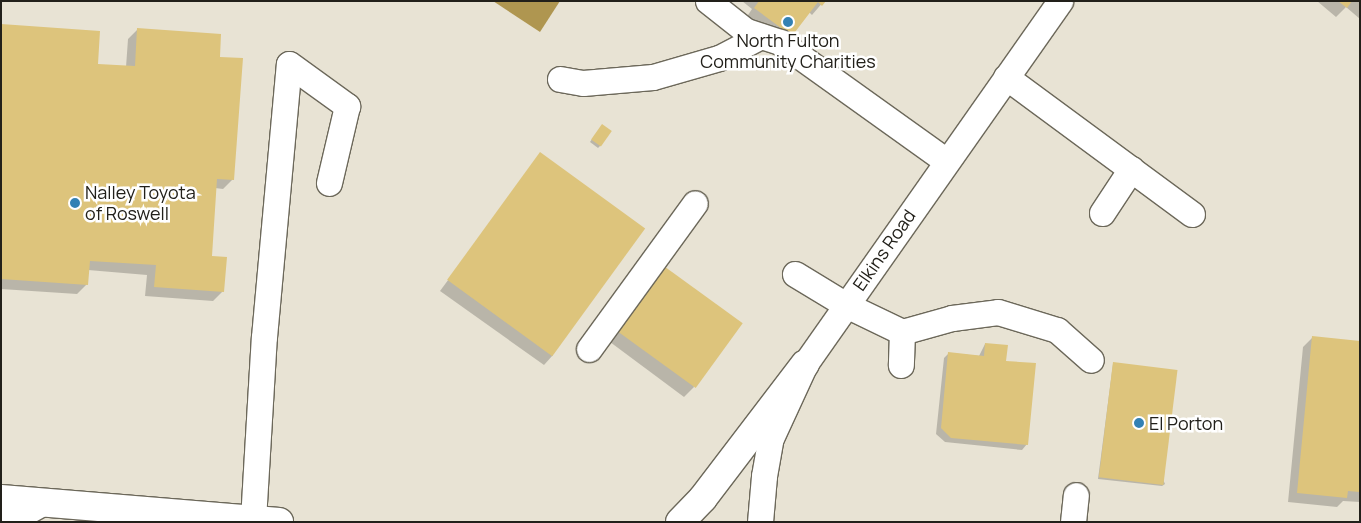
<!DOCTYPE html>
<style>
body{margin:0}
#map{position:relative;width:1361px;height:523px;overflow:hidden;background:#e8e3d4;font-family:Manrope,sans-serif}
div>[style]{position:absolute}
.water>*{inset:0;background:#af9650}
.shadow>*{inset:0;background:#0003}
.building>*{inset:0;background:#ddc47c;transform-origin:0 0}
.roads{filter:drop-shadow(1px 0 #6c685a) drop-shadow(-1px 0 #6c685a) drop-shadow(0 1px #6c685a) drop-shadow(0 -1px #6c685a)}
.minor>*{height:25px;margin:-12.5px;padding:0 12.5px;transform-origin:12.5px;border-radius:12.5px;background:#fff}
.highway>*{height:28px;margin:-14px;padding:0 14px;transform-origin:14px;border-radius:14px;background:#fff}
.dots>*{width:14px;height:14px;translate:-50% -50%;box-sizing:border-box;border:2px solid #fff;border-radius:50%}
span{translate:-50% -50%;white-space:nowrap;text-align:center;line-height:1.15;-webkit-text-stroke:5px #fff;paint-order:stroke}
.poi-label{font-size:18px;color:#22201a}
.left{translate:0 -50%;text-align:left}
.street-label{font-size:18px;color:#22201a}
.frame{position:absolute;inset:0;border:2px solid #22201a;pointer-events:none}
</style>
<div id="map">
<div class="water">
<div style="clip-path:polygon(493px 1px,560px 1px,540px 32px)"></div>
</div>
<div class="shadow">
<div style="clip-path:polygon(742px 1px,824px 1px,812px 15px,809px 12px,791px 35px,746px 18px,752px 9px)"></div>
<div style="clip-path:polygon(1317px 1px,1360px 1px,1360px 19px,1346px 7px,1336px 17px)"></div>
<div style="clip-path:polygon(1px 25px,97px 65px,126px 67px,128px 39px,138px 29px,218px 58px,233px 179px,223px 189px,215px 188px,210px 257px,223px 291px,213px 301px,145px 296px,147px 275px,88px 270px,87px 284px,77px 294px,1px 289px)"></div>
<div style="clip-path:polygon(600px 128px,600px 146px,598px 148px,590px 142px)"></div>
<div style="clip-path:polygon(541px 154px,553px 355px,544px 365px,440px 291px)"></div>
<div style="clip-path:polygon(652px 275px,694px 387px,684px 397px,606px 339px)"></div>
<div style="clip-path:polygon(1313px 337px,1360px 342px,1360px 502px,1343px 501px,1337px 507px,1288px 502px,1303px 347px)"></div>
<div style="clip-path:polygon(985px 344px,1005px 362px,1027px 444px,1022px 450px,945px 442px,936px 434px,944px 358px,949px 353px,979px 356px)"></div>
<div style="clip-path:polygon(1113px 364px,1165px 484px,1162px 486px,1098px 479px)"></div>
</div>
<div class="building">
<div style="clip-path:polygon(759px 1px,826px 1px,822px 6px,818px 2px,792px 36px,754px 8px)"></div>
<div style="clip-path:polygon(1338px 1px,1352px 1px,1347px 8px)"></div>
<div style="clip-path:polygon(1px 24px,100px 31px,98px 64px,135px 66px,137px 28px,221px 34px,220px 57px,243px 58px,234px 180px,217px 179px,212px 256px,227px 257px,224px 292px,154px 287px,156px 265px,90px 261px,88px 285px,1px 279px)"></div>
<div style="left:602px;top:124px;width:12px;height:19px;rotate:35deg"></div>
<div style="left:540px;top:152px;width:130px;height:158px;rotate:36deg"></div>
<div style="left:661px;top:264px;width:101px;height:80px;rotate:36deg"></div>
<div style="clip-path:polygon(1312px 336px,1360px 341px,1360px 492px,1348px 491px,1347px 498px,1297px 493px)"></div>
<div style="clip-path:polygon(985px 343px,1008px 345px,1006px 361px,1036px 363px,1028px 445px,951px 438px,941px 428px,948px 352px,984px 356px)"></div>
<div style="left:1113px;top:362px;width:65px;height:116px;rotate:7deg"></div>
</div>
<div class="roads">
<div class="minor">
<div style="left:708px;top:1px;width:48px;rotate:38.3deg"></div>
<div style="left:746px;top:31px;width:36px;rotate:18deg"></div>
<div style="left:780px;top:42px;width:204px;rotate:35.6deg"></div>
<div style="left:1006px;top:77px;width:231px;rotate:36.4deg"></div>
<div style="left:560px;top:79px;width:23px;rotate:10deg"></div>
<div style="left:583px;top:83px;width:70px;rotate:-4.9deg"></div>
<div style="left:653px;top:77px;width:69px;rotate:-16.1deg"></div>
<div style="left:719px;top:58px;width:47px;rotate:-27.6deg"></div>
<div style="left:1102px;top:213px;width:53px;rotate:-56.6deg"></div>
<div style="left:795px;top:274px;width:60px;rotate:31.3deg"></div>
<div style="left:846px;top:305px;width:62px;rotate:25.7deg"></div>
<div style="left:902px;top:332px;width:33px;rotate:92deg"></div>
<div style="left:902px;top:332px;width:52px;rotate:-15.6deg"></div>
<div style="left:952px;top:318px;width:46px;rotate:-7.4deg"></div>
<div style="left:998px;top:312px;width:62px;rotate:17deg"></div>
<div style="left:1057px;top:330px;width:45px;rotate:41.4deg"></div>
<div style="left:589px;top:349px;width:180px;rotate:-54deg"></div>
<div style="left:253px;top:520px;width:183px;rotate:-86.6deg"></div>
<div style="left:264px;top:337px;width:274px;rotate:-84.8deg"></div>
<div style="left:289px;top:64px;width:72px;rotate:35.9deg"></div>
<div style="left:347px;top:106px;width:79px;rotate:103.2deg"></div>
<div style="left:8px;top:522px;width:39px;rotate:-29deg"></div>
<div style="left:760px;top:522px;width:46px;rotate:-85deg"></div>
<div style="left:764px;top:476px;width:39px;rotate:-80deg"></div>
<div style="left:771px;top:438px;width:81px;rotate:-65.3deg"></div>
<div style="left:805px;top:364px;width:444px;rotate:-54.9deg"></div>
<div style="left:1073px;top:522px;width:27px;rotate:-84deg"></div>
</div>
<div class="highway">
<div style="left:1px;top:499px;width:279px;rotate:4.7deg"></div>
<div style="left:680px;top:522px;width:33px;rotate:-46deg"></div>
<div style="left:703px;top:498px;width:168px;rotate:-52.7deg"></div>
</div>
</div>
<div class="dots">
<div style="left:788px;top:22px;background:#3381b4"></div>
<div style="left:75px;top:203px;background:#3381b4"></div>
<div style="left:1139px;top:423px;background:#3381b4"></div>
</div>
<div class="poi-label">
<span style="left:788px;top:51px">North Fulton<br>Community Charities</span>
<span class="left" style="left:85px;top:203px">Nalley Toyota<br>of Roswell</span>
<span class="left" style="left:1149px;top:423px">El Porton</span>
</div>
<div class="street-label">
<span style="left:884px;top:250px;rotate:-55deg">Elkins Road</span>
</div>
<div class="frame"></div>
</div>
